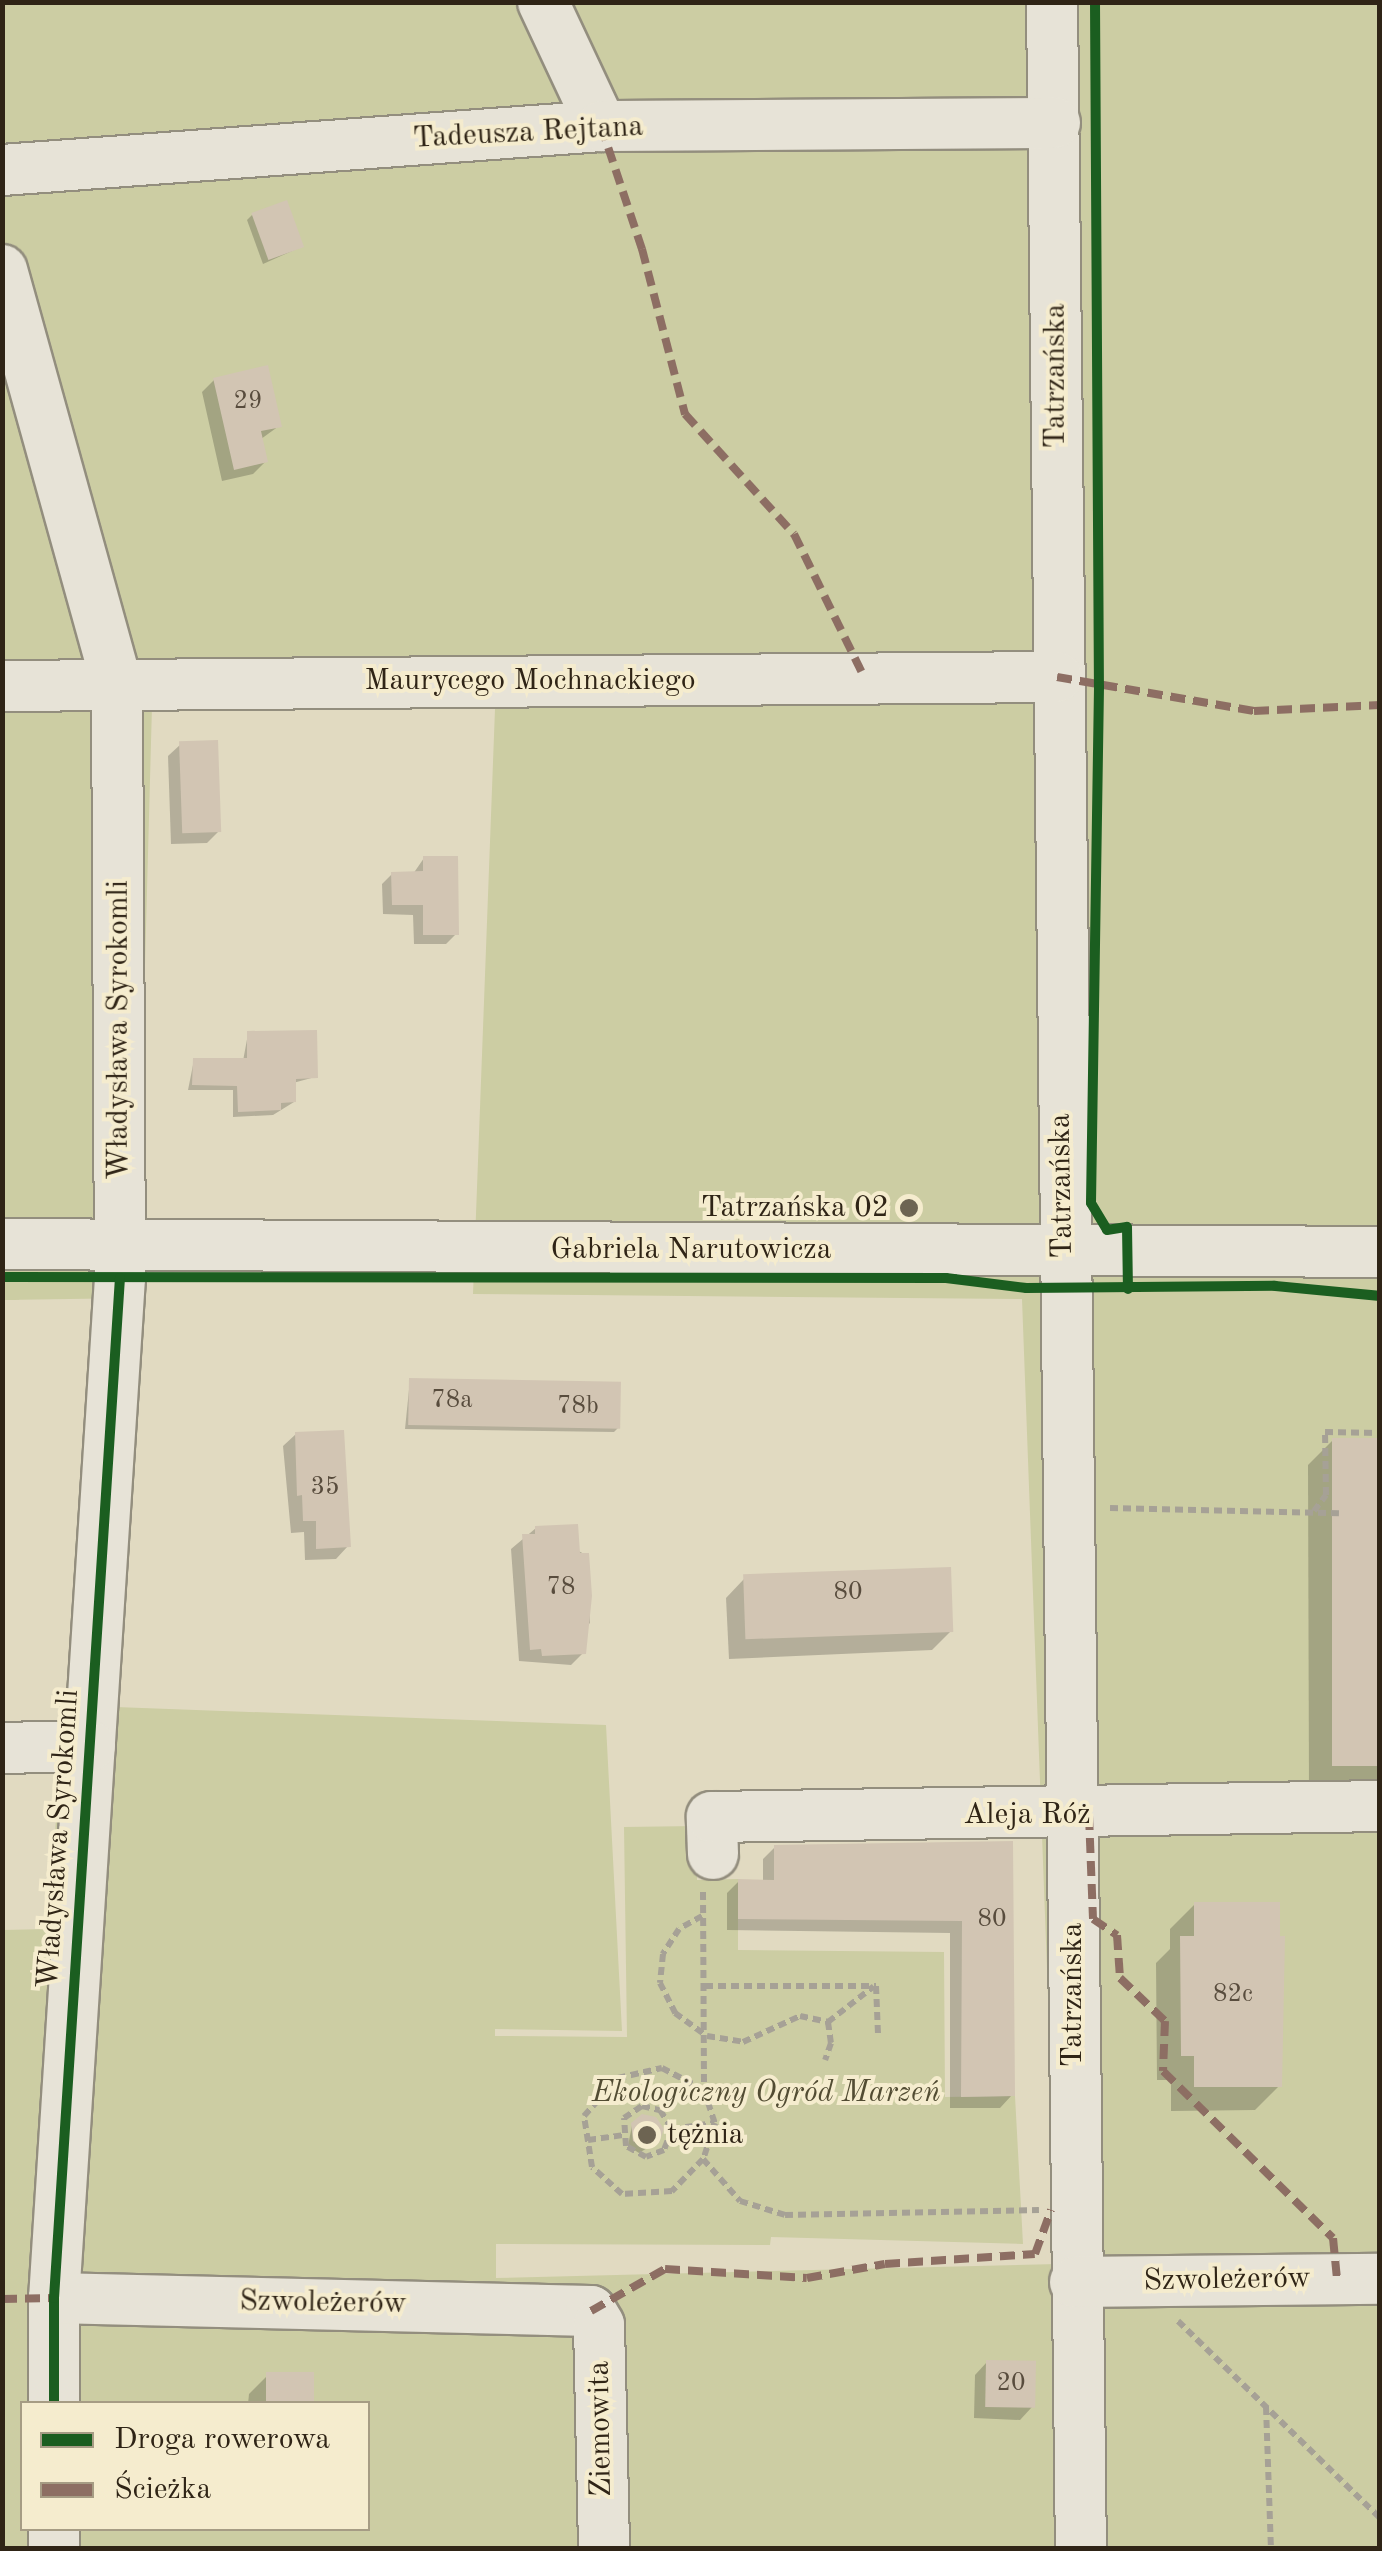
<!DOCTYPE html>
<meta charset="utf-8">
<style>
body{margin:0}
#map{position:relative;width:1382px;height:2551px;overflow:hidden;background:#e1dac1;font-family:"Old Standard TT",serif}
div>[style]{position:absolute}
.green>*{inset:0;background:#cccda3}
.shadow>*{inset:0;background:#0003}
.building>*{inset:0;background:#d2c5b3;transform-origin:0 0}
.path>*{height:6px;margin-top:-3px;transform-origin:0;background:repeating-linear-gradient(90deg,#a6a196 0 8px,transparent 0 13px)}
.roads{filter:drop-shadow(2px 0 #938e7e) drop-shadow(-2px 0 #938e7e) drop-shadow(0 2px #938e7e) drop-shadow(0 -2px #938e7e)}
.minor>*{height:50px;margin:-25px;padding:0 25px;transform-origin:25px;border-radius:25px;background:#e7e3d7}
.quiet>*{height:8px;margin-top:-4px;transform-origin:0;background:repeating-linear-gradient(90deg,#8d6e63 0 15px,transparent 0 23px)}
.cycleway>*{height:10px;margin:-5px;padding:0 5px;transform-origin:5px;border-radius:5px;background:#1b5e20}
.dots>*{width:28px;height:28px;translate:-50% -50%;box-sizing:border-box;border:5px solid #f5ecce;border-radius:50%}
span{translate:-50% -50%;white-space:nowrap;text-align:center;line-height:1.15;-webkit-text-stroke:8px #f5ecce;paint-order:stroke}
.number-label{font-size:25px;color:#584c3d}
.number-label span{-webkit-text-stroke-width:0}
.street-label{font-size:30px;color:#2f2416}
.poi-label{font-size:30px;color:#2f2416}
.right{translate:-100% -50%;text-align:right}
.left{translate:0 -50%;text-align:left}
.park-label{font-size:30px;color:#524c33;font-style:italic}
.frame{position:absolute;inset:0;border:5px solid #2f2416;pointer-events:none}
.legend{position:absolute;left:20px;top:2401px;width:350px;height:130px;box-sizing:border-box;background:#f5ecce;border:2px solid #a69c84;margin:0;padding:12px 18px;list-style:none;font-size:30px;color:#2f2416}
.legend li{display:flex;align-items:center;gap:20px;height:50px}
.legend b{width:50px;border:2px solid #a69c84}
</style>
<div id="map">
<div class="green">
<div style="clip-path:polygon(evenodd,3px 3px,1379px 3px,1379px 2548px,3px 2548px,3px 1930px,50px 1929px,62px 1705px,606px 1725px,622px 2031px,495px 2029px,495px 2036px,627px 2037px,624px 1827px,696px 1826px,697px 1880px,738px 1879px,738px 1950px,944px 1952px,945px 2097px,1015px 2096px,1023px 2244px,771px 2237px,770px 2245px,496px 2244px,496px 2278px,1058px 2264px,1022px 1299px,473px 1294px,495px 709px,152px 706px,136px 1298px,3px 1300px,3px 3px,22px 2404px,368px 2404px,368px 2528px,22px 2528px,22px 2404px)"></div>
</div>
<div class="shadow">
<div style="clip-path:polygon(253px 214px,301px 247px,263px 264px,247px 220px)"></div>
<div style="clip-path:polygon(214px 380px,279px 426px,261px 439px,266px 461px,253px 474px,222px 481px,202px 392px)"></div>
<div style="clip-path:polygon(181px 744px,219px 831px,207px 843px,171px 844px,168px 756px)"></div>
<div style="clip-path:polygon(424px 858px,456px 934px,446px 944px,414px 944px,413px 915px,383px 914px,382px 884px,392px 874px,413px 874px)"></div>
<div style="clip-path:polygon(248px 1034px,315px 1077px,293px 1083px,294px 1102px,273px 1115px,233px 1117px,233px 1090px,188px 1090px,194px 1060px,243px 1061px)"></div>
<div style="clip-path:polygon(410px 1380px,619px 1427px,614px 1432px,405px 1429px)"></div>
<div style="clip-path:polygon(296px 1434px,348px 1546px,336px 1559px,305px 1560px,304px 1532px,291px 1533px,283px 1446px)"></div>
<div style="clip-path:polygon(1333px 1440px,1380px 1441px,1380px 1778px,1367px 1790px,1309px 1790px,1308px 1465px)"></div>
<div style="clip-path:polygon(536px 1528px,586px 1555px,590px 1623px,582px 1630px,583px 1653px,571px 1665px,519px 1661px,511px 1549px)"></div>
<div style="clip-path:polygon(744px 1579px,951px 1631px,932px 1650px,729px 1659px,726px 1598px)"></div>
<div style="clip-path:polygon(1011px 1844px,1012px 2095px,1000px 2108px,950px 2108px,950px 1933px,727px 1930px,727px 1893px,739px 1881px,763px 1882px,763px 1859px,775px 1847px)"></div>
<div style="clip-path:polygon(1195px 1904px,1279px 2086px,1255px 2110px,1171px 2111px,1171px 2080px,1157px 2080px,1156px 1963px,1170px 1949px,1170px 1929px)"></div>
<div style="clip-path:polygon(632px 2125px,657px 2142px,639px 2153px,628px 2146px)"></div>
<div style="clip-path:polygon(987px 2362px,1032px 2407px,1020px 2420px,974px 2418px,975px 2375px)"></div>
<div style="clip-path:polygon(268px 2375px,313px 2404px,248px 2404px,249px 2394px)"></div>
</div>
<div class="building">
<div style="left:287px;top:200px;width:50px;height:38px;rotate:70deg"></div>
<div style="clip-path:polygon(268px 365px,282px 427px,261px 431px,268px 462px,234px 470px,213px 378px)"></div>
<div style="left:218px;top:740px;width:92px;height:39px;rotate:88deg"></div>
<div style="clip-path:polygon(423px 856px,458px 856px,459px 935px,423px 935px,423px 905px,392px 905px,391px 872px,423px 871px)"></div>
<div style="clip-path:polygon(317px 1030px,318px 1078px,296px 1079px,296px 1102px,281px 1103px,281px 1110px,238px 1112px,237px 1086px,192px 1085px,193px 1058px,247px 1058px,247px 1031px)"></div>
<div style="left:409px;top:1378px;width:212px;height:47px;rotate:1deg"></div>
<div style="clip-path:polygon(344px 1430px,351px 1547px,316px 1549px,316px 1521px,303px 1521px,302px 1495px,297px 1496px,295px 1432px)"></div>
<div style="left:1332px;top:1438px;width:48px;height:328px"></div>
<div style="clip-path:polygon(578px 1524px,580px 1553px,589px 1553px,592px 1596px,586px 1654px,542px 1656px,541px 1649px,530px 1650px,522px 1534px,535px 1534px,535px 1526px)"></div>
<div style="left:951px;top:1567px;width:65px;height:208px;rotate:88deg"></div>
<div style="clip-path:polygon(1013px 1841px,1015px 2096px,961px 2097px,962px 1921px,738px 1919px,738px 1879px,774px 1880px,774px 1845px)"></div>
<div style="clip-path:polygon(1194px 1902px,1280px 1902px,1280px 1936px,1285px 1936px,1282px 2087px,1194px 2087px,1194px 2056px,1181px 2056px,1180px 1936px,1194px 1936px)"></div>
<div style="clip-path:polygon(642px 2114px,656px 2117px,664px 2129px,659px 2143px,645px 2148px,633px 2141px,631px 2123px)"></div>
<div style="left:986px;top:2360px;width:50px;height:47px;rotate:1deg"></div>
<div style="left:314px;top:2372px;width:32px;height:48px;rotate:90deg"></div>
</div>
<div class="path">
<div style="left:1110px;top:1508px;width:229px;rotate:1.3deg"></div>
<div style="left:1314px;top:1511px;width:20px;rotate:-53deg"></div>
<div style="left:1326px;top:1495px;width:63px;rotate:-90.9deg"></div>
<div style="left:1325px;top:1432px;width:55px;rotate:1deg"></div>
<div style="left:703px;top:1892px;width:198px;rotate:89.7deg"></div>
<div style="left:704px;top:2090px;width:35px;rotate:72deg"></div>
<div style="left:715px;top:2123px;width:38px;rotate:108deg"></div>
<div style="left:703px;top:2159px;width:56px;rotate:48.6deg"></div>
<div style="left:740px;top:2201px;width:47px;rotate:17.3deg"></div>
<div style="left:785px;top:2215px;width:254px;rotate:-1.1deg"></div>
<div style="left:702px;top:1916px;width:26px;rotate:151deg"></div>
<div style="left:679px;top:1929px;width:30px;rotate:123deg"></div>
<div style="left:663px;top:1954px;width:29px;rotate:96deg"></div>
<div style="left:660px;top:1983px;width:34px;rotate:63deg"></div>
<div style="left:675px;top:2013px;width:39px;rotate:36deg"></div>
<div style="left:707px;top:2036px;width:36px;rotate:9deg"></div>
<div style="left:743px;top:2042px;width:63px;rotate:-24.5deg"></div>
<div style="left:800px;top:2016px;width:29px;rotate:12deg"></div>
<div style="left:828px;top:2022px;width:21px;rotate:82deg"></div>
<div style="left:831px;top:2043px;width:18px;rotate:109deg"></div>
<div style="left:705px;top:1986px;width:171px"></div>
<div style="left:876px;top:1986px;width:48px;rotate:87.6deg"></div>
<div style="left:828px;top:2022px;width:58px;rotate:-38deg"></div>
<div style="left:672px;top:2129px;width:22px;rotate:111deg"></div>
<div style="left:664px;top:2150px;width:19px;rotate:159deg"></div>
<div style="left:646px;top:2157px;width:23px;rotate:-151deg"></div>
<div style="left:626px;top:2146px;width:28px;rotate:-94deg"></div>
<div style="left:624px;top:2118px;width:22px;rotate:-34deg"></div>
<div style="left:642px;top:2106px;width:18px;rotate:13deg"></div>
<div style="left:660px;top:2110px;width:22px;rotate:58deg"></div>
<div style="left:672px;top:2129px;width:43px;rotate:-7.9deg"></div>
<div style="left:588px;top:2140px;width:37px;rotate:-8deg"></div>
<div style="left:703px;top:2159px;width:45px;rotate:134.1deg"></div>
<div style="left:672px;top:2191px;width:50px;rotate:176.6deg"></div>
<div style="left:622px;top:2194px;width:40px;rotate:-138deg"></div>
<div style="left:592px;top:2167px;width:52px;rotate:-98.9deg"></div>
<div style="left:584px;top:2116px;width:51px;rotate:-48.2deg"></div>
<div style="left:618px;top:2078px;width:45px;rotate:-12.8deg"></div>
<div style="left:662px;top:2068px;width:47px;rotate:27.6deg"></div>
<div style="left:1178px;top:2321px;width:282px;rotate:44.3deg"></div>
<div style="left:1266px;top:2407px;width:141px;rotate:88deg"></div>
</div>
<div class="roads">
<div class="minor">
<div style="left:543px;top:2px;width:137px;rotate:64.9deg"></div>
<div style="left:1052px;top:2px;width:2546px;rotate:89.35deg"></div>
<div style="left:2px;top:170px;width:601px;rotate:-4.2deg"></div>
<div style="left:601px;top:126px;width:454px;rotate:-0.4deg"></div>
<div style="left:2px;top:270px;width:431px;rotate:74.5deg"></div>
<div style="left:117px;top:685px;width:593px;rotate:89.71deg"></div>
<div style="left:120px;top:1278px;width:1022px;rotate:93.7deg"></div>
<div style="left:54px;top:2298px;width:106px;rotate:90deg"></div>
<div style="left:2px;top:686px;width:1055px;rotate:-0.49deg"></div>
<div style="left:2px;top:1244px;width:1378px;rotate:0.33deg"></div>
<div style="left:2px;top:1748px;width:88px;rotate:-1.3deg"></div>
<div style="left:713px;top:1854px;width:37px;rotate:-92deg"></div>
<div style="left:712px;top:1817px;width:668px;rotate:-0.94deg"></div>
<div style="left:1075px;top:2282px;width:305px;rotate:-0.6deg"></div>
<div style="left:54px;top:2298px;width:537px;rotate:1.39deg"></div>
<div style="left:591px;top:2311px;width:16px;rotate:60deg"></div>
<div style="left:599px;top:2325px;width:223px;rotate:88.7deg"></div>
<div style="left:54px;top:2548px;width:20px;rotate:-90deg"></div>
</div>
</div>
<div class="quiet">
<div style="left:601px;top:126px;width:130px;rotate:71.6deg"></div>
<div style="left:642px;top:249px;width:171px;rotate:75.4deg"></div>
<div style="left:685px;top:414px;width:162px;rotate:47.8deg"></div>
<div style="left:794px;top:534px;width:161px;rotate:63.9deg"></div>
<div style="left:1057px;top:677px;width:200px;rotate:9.8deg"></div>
<div style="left:1254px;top:711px;width:126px;rotate:-2.7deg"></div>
<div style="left:1089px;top:1815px;width:104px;rotate:87.8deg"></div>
<div style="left:1093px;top:1919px;width:29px;rotate:34deg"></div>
<div style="left:1117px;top:1935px;width:43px;rotate:86deg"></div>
<div style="left:1120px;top:1978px;width:62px;rotate:43.7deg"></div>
<div style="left:1165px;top:2021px;width:50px;rotate:92.3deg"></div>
<div style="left:1163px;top:2071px;width:238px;rotate:44.5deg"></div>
<div style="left:1333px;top:2238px;width:41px;rotate:84.4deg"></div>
<div style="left:2px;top:2299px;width:52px;rotate:-1.1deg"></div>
<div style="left:591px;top:2311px;width:85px;rotate:-29.6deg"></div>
<div style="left:665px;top:2269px;width:142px;rotate:3.6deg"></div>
<div style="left:807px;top:2278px;width:79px;rotate:-10.2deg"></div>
<div style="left:885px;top:2264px;width:150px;rotate:-3.8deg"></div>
<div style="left:1035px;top:2254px;width:47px;rotate:-70deg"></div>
</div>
<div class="cycleway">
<div style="left:1095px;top:2px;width:685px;rotate:89.67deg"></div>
<div style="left:1099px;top:687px;width:516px;rotate:90.89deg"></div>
<div style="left:1091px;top:1203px;width:31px;rotate:59deg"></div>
<div style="left:1107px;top:1230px;width:20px;rotate:-9deg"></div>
<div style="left:1127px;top:1227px;width:62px;rotate:89.1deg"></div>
<div style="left:2px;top:1277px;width:944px;rotate:0.06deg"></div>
<div style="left:946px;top:1278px;width:81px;rotate:7.1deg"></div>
<div style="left:1026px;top:1288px;width:249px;rotate:-0.5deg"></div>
<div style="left:1275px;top:1286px;width:105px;rotate:5.4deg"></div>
<div style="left:54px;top:2404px;width:106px;rotate:-90deg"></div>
<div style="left:54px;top:2298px;width:1022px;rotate:-86.3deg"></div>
</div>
<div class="dots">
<div style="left:909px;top:1208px;background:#6d6452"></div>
<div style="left:647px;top:2135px;background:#6d6452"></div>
</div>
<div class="number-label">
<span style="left:248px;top:402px">29</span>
<span style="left:452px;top:1401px">78a</span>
<span style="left:578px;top:1407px">78b</span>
<span style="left:325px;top:1488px">35</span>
<span style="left:561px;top:1588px">78</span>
<span style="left:848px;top:1593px">80</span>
<span style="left:992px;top:1920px">80</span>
<span style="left:1233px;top:1995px">82c</span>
<span style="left:1011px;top:2384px">20</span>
</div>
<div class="street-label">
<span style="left:528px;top:133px;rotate:-3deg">Tadeusza Rejtana</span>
<span style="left:1056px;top:376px;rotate:-90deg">Tatrzańska</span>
<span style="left:530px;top:681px">Maurycego Mochnackiego</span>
<span style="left:119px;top:1030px;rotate:-90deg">Władysława Syrokomli</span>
<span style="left:1062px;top:1186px;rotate:-91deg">Tatrzańska</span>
<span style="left:691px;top:1250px">Gabriela Narutowicza</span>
<span style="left:1027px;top:1815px">Aleja Róż</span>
<span style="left:59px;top:1839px;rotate:-86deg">Władysława Syrokomli</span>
<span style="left:1073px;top:1995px;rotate:-90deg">Tatrzańska</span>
<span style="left:1227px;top:2280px;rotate:-1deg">Szwoleżerów</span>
<span style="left:323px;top:2303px;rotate:1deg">Szwoleżerów</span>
<span style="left:601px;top:2429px;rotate:-91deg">Ziemowita</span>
</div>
<div class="poi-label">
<span class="right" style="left:889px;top:1208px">Tatrzańska 02</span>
<span class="left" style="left:667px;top:2135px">tężnia</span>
</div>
<div class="park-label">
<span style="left:766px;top:2093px">Ekologiczny Ogród Marzeń</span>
</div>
<div class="frame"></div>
<ul class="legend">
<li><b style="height:12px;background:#1b5e20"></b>Droga rowerowa</li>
<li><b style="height:12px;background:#8d6e63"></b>Ścieżka</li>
</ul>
</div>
